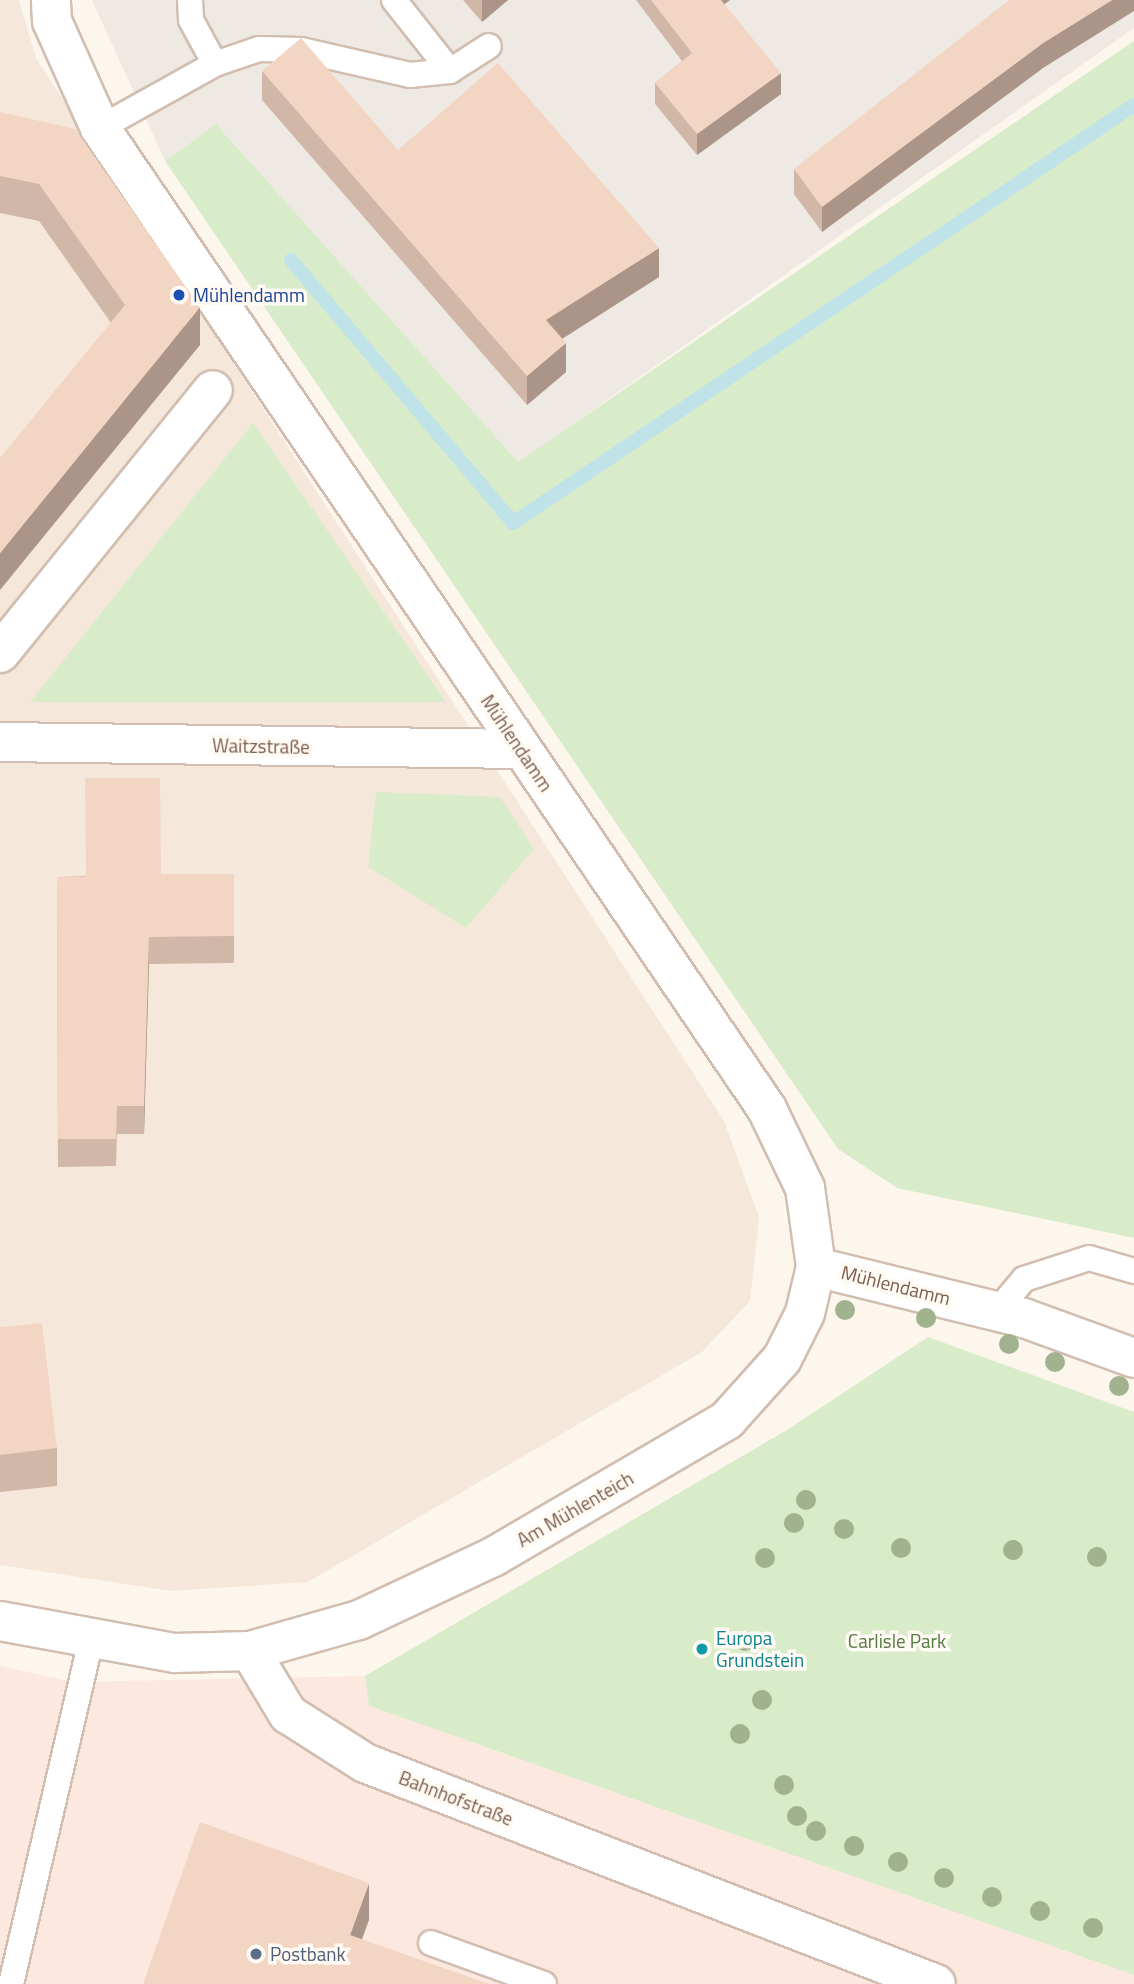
<!DOCTYPE html>
<meta charset="utf-8">
<style>
body{margin:0}
#map{position:relative;width:1134px;height:1984px;overflow:hidden;background:#fdf6ec;font-family:"Titillium Web",sans-serif}
div>[style]{position:absolute}
.residential>*{inset:0;background:#f5e8da}
.commercial>*{inset:0;background:#fde8e0}
.industrial>*{inset:0;background:#efe9e4}
.green>*{inset:0;background:#d8ecc9}
.stream>*{height:14px;margin:-7px;padding:0 7px;transform-origin:7px;border-radius:7px;background:#bfe3e8}
.roads{filter:drop-shadow(2px 0 #d1beb0) drop-shadow(-2px 0 #d1beb0) drop-shadow(0 2px #d1beb0) drop-shadow(0 -2px #d1beb0)}
.lane>*{height:24px;margin:-12px;padding:0 12px;transform-origin:12px;border-radius:12px;background:#fff}
.street>*{height:38px;margin:-19px;padding:0 19px;transform-origin:19px;border-radius:19px;background:#fff}
.secondary>*{height:38px;margin:-19px;padding:0 19px;transform-origin:19px;border-radius:19px;background:#fff}
.trees>*{width:20px;height:20px;margin:-10px;border-radius:50%;background:#a0b28e}
.wall>*{inset:0;background:#d1b7a8}
.shaded-wall>*{inset:0;background:#aa9588}
.building>*{inset:0;background:#f3d5c3}
.dots>*{width:19px;height:19px;translate:-50% -50%;box-sizing:border-box;border:4px solid #fffaf3;border-radius:50%}
span{translate:-50% -50%;white-space:nowrap;text-align:center;line-height:1.15;-webkit-text-stroke:7px #fffaf3;paint-order:stroke}
.transit-label{font-size:19px;color:#164399}
.left{translate:0 -50%;text-align:left}
.street-label{font-size:19px;color:#7a5c4d}
.culture-label{font-size:19px;color:#0d838f}
.park-label{font-size:19px;color:#537a41}
.service-label{font-size:19px;color:#4e5e75}
</style>
<div id="map">
<div class="residential">
<div style="clip-path:polygon(0 0,19px 0,36px 58px,724px 1121px,759px 1217px,750px 1301px,702px 1352px,308px 1582px,171px 1591px,0 1565px)"></div>
</div>
<div class="commercial">
<div style="clip-path:polygon(0 1666px,72px 1682px,365px 1676px,369px 1706px,1134px 1975px,1134px 1984px,0 1984px)"></div>
</div>
<div class="industrial">
<div style="clip-path:polygon(92px 0,1134px 0,1134px 28px,518px 463px,216px 124px,165px 161px)"></div>
</div>
<div class="green">
<div style="clip-path:polygon(1134px 41px,1134px 1238px,897px 1188px,838px 1149px,165px 161px,216px 124px,518px 462px)"></div>
<div style="clip-path:polygon(253px 423px,446px 702px,30px 702px)"></div>
<div style="clip-path:polygon(376px 792px,500px 797px,534px 849px,466px 928px,368px 867px)"></div>
<div style="clip-path:polygon(928px 1337px,1134px 1412px,1134px 1975px,369px 1706px,365px 1676px,787px 1430px)"></div>
</div>
<div class="stream">
<div style="left:291px;top:260px;width:344px;rotate:49.8deg"></div>
<div style="left:513px;top:523px;width:749px;rotate:-33.94deg"></div>
</div>
<div class="roads">
<div class="lane">
<div style="left:190px;top:0;width:20px;rotate:87deg"></div>
<div style="left:191px;top:20px;width:50px;rotate:61.4deg"></div>
<div style="left:394px;top:0;width:90px;rotate:51.7deg"></div>
<div style="left:100px;top:128px;width:132px;rotate:-29.1deg"></div>
<div style="left:215px;top:64px;width:46px;rotate:-18.8deg"></div>
<div style="left:259px;top:49px;width:42px;rotate:1.4deg"></div>
<div style="left:301px;top:50px;width:112px;rotate:12.9deg"></div>
<div style="left:410px;top:75px;width:40px;rotate:-5.7deg"></div>
<div style="left:450px;top:71px;width:46px;rotate:-32.7deg"></div>
<div style="left:997px;top:1311px;width:42px;rotate:-49.8deg"></div>
<div style="left:1024px;top:1279px;width:68px;rotate:-17.9deg"></div>
<div style="left:1089px;top:1258px;width:47px;rotate:16.1deg"></div>
<div style="left:431px;top:1943px;width:120px;rotate:19.9deg"></div>
<div style="left:11px;top:1984px;width:352px;rotate:-76.9deg"></div>
</div>
<div class="street">
<div style="left:0;top:653px;width:338px;rotate:-51deg"></div>
<div style="left:0;top:742px;width:521px;rotate:0.77deg"></div>
<div style="left:816px;top:1267px;width:214px;rotate:13.8deg"></div>
<div style="left:1024px;top:1318px;width:117px;rotate:20deg"></div>
<div style="left:250px;top:1651px;width:74px;rotate:58.9deg"></div>
<div style="left:288px;top:1714px;width:91px;rotate:32.5deg"></div>
<div style="left:365px;top:1763px;width:612px;rotate:21.16deg"></div>
</div>
<div class="secondary">
<div style="left:0;top:1621px;width:178px;rotate:10.4deg"></div>
<div style="left:175px;top:1653px;width:75px;rotate:-1.5deg"></div>
<div style="left:250px;top:1651px;width:113px;rotate:-15.9deg"></div>
<div style="left:359px;top:1620px;width:148px;rotate:-25.2deg"></div>
<div style="left:493px;top:1557px;width:271px;rotate:-30.3deg"></div>
<div style="left:727px;top:1420px;width:82px;rotate:-48deg"></div>
<div style="left:782px;top:1359px;width:51px;rotate:-63.4deg"></div>
<div style="left:805px;top:1313px;width:47px;rotate:-76.6deg"></div>
<div style="left:816px;top:1267px;width:80px;rotate:-97.9deg"></div>
<div style="left:805px;top:1188px;width:88px;rotate:-115.7deg"></div>
<div style="left:767px;top:1109px;width:1186px;rotate:-124.21deg"></div>
<div style="left:100px;top:128px;width:117px;rotate:-114.2deg"></div>
<div style="left:52px;top:21px;width:21px;rotate:-93deg"></div>
</div>
</div>
<div class="trees">
<div style="left:845px;top:1310px"></div>
<div style="left:926px;top:1318px"></div>
<div style="left:1009px;top:1344px"></div>
<div style="left:1055px;top:1362px"></div>
<div style="left:1119px;top:1386px"></div>
<div style="left:806px;top:1500px"></div>
<div style="left:794px;top:1523px"></div>
<div style="left:844px;top:1529px"></div>
<div style="left:901px;top:1548px"></div>
<div style="left:1013px;top:1550px"></div>
<div style="left:1097px;top:1557px"></div>
<div style="left:765px;top:1558px"></div>
<div style="left:745px;top:1641px"></div>
<div style="left:762px;top:1700px"></div>
<div style="left:740px;top:1734px"></div>
<div style="left:784px;top:1785px"></div>
<div style="left:797px;top:1816px"></div>
<div style="left:816px;top:1831px"></div>
<div style="left:854px;top:1846px"></div>
<div style="left:898px;top:1862px"></div>
<div style="left:944px;top:1878px"></div>
<div style="left:992px;top:1897px"></div>
<div style="left:1040px;top:1911px"></div>
<div style="left:1093px;top:1928px"></div>
</div>
<div class="wall">
<div style="clip-path:polygon(463px 0,508px 0,482px 22px)"></div>
<div style="clip-path:polygon(636px 0,730px 0,724px 4px,781px 94px,697px 155px,655px 104px,655px 83px,682px 61px)"></div>
<div style="clip-path:polygon(1043px 68px,822px 232px,794px 194px,794px 169px)"></div>
<div style="clip-path:polygon(262px 71px,398px 150px,659px 277px,562px 339px,566px 372px,527px 405px,262px 100px)"></div>
<div style="clip-path:polygon(0 112px,200px 345px,111px 323px,39px 221px,0 213px)"></div>
<div style="clip-path:polygon(161px 874px,234px 874px,234px 963px,149px 964px,144px 1134px,117px 1134px,116px 1166px,58px 1167px,57px 877px)"></div>
<div style="clip-path:polygon(0 1327px,57px 1448px,57px 1486px,0 1492px)"></div>
</div>
<div class="shaded-wall">
<div style="clip-path:polygon(482px 0,508px 0,482px 22px)"></div>
<div style="clip-path:polygon(714px 0,730px 0,714px 12px)"></div>
<div style="clip-path:polygon(1112px 0,1134px 0,1134px 11px,1043px 68px,822px 232px,822px 207px,1043px 43px)"></div>
<div style="clip-path:polygon(781px 73px,781px 94px,697px 155px,697px 134px)"></div>
<div style="clip-path:polygon(659px 248px,659px 277px,546px 349px,546px 320px)"></div>
<div style="clip-path:polygon(200px 307px,200px 345px,0 590px,0 553px)"></div>
<div style="clip-path:polygon(566px 343px,566px 372px,527px 405px,527px 376px)"></div>
<div style="clip-path:polygon(149px 937px,149px 964px,144px 1134px,144px 1106px)"></div>
<div style="clip-path:polygon(369px 1883px,369px 1920px,350px 1972px,350px 1935px)"></div>
</div>
<div class="building">
<div style="clip-path:polygon(651px 0,721px 0,781px 73px,697px 134px,655px 83px,692px 53px)"></div>
<div style="clip-path:polygon(1009px 0,1112px 0,1043px 43px,822px 207px,794px 169px)"></div>
<div style="clip-path:polygon(301px 38px,398px 150px,498px 63px,659px 248px,546px 320px,566px 343px,527px 376px,262px 71px)"></div>
<div style="clip-path:polygon(0 112px,75px 129px,200px 307px,0 553px,0 458px,125px 305px,39px 184px,0 176px)"></div>
<div style="clip-path:polygon(85px 778px,160px 778px,161px 874px,234px 874px,234px 936px,149px 937px,144px 1106px,117px 1106px,116px 1139px,58px 1139px,57px 877px,86px 877px)"></div>
<div style="clip-path:polygon(42px 1323px,57px 1448px,0 1455px,0 1327px)"></div>
<div style="clip-path:polygon(200px 1822px,369px 1883px,350px 1935px,489px 1984px,143px 1984px)"></div>
</div>
<div class="dots">
<div style="left:179px;top:295px;background:#1a4fb4"></div>
<div style="left:702px;top:1649px;background:#0f9aa8"></div>
<div style="left:256px;top:1954px;background:#5c6f8a"></div>
</div>
<div class="transit-label">
<span class="left" style="left:193px;top:295px">Mühlendamm</span>
</div>
<div class="street-label">
<span style="left:517px;top:743px;rotate:56deg">Mühlendamm</span>
<span style="left:261px;top:746px;rotate:1deg">Waitzstraße</span>
<span style="left:896px;top:1285px;rotate:14deg">Mühlendamm</span>
<span style="left:575px;top:1509px;rotate:-30deg">Am Mühlenteich</span>
<span style="left:456px;top:1798px;rotate:21deg">Bahnhofstraße</span>
</div>
<div class="culture-label">
<span class="left" style="left:716px;top:1649px">Europa<br>Grundstein</span>
</div>
<div class="park-label">
<span style="left:897px;top:1641px">Carlisle Park</span>
</div>
<div class="service-label">
<span class="left" style="left:270px;top:1954px">Postbank</span>
</div>
</div>
